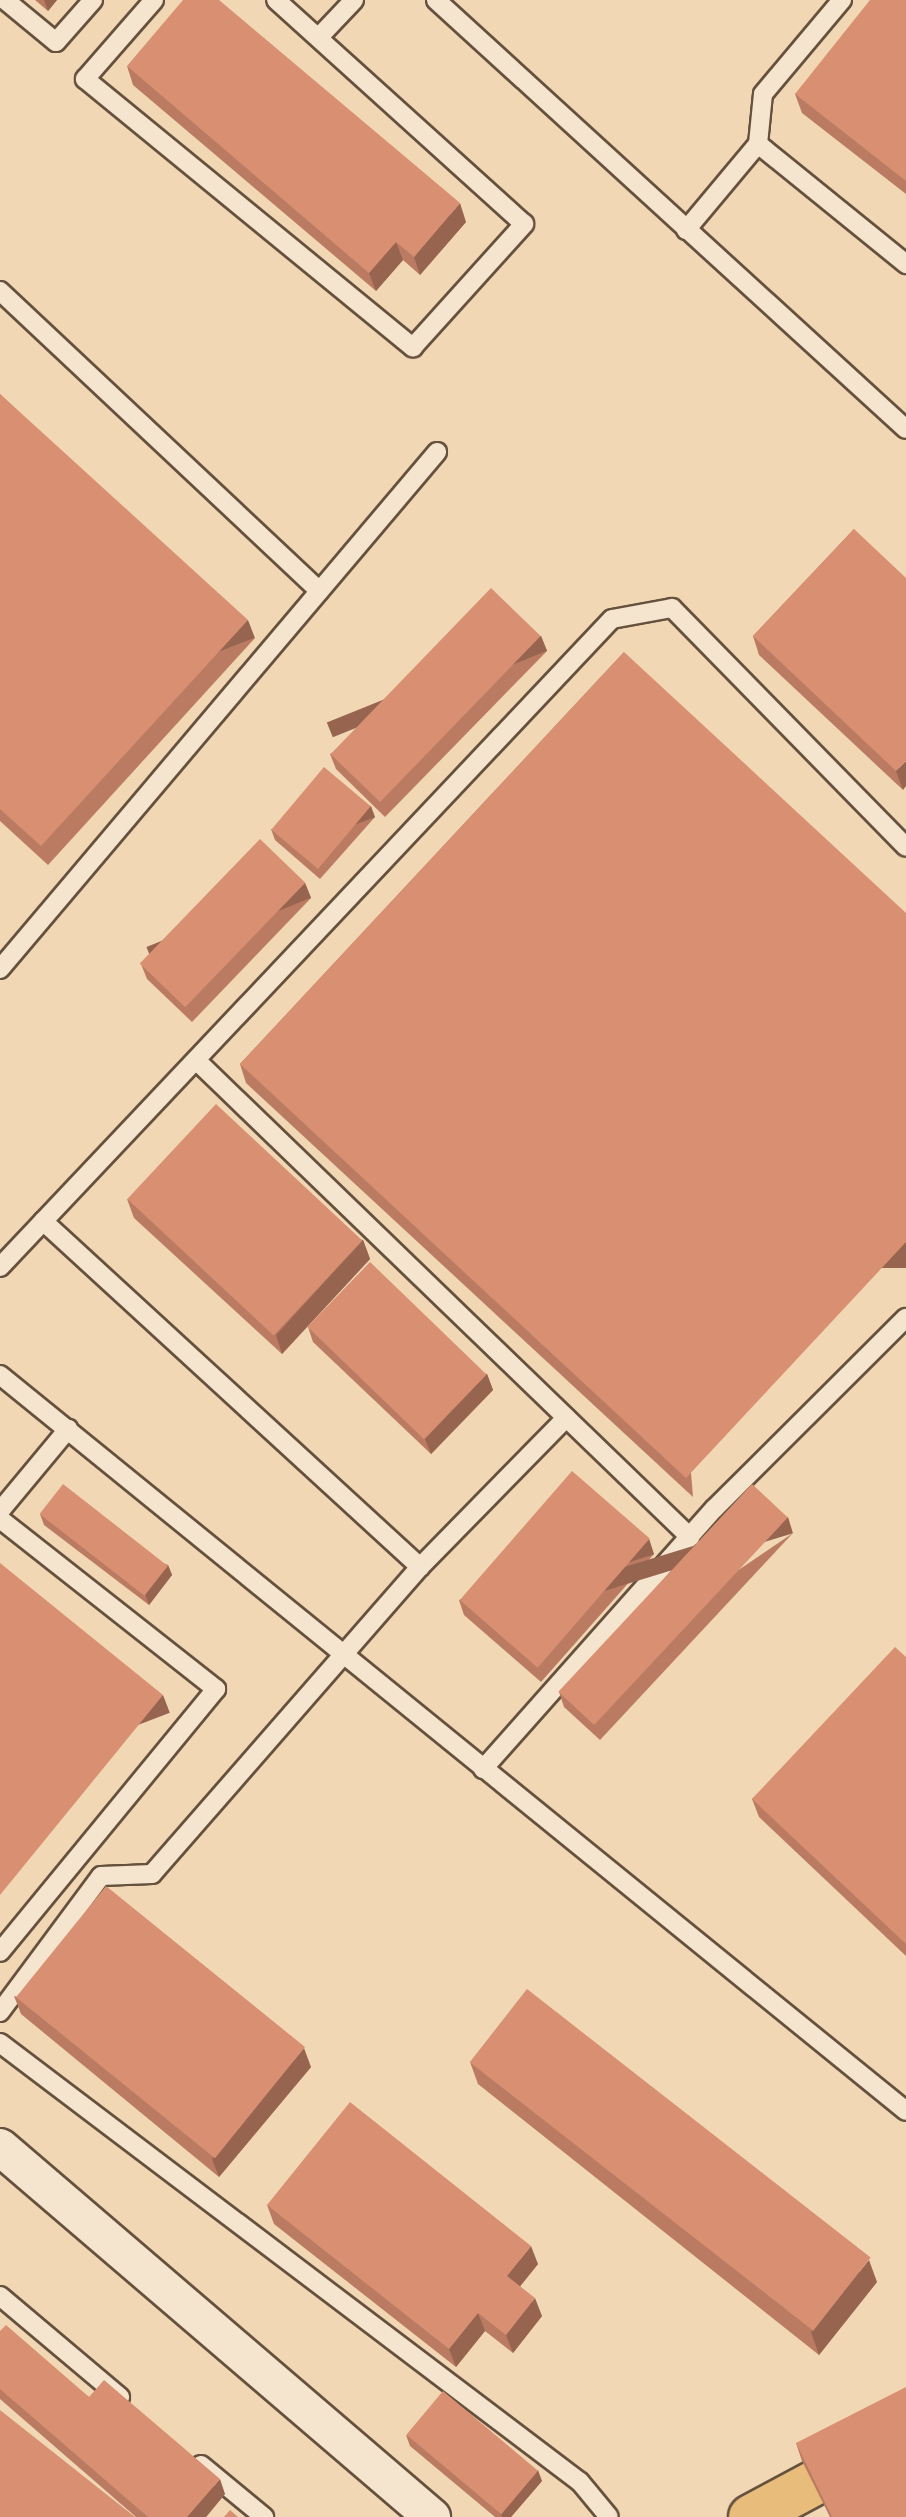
<!DOCTYPE html>
<style>
body{margin:0}
#map{position:relative;width:906px;height:2517px;overflow:hidden;background:#f1d7b4;font-family:"Libre Bodoni",serif}
div>[style]{position:absolute}
.roads{filter:drop-shadow(2px 0 #66513e) drop-shadow(-2px 0 #66513e) drop-shadow(0 2px #66513e) drop-shadow(0 -2px #66513e)}
.lane>*{height:18px;margin:-9px;padding:0 9px;transform-origin:9px;border-radius:9px;background:#f6e5ce}
.street>*{height:36px;margin:-18px;padding:0 18px;transform-origin:18px;border-radius:18px;background:#f6e5ce}
.primary>*{height:44px;margin:-22px;padding:0 22px;transform-origin:22px;border-radius:22px;background:#e8bc7a}
.wall>*{inset:0;background:#ba7b62}
.shaded-wall>*{inset:0;background:#976450;transform-origin:0 0}
.building>*{inset:0;background:#d88f72;transform-origin:0 0}
span{translate:-50% -50%;white-space:nowrap;text-align:center;line-height:1.15;-webkit-text-stroke:6px #f6e5ce;paint-order:stroke}
</style>
<div id="map">
<div class="roads">
<div class="lane">
<div style="left:5px;top:0;width:66px;rotate:39.5deg"></div>
<div style="left:56px;top:42px;width:56px;rotate:-48.6deg"></div>
<div style="left:154px;top:0;width:105px;rotate:131.1deg"></div>
<div style="left:85px;top:79px;width:424px;rotate:39.3deg"></div>
<div style="left:413px;top:347px;width:166px;rotate:-47.9deg"></div>
<div style="left:524px;top:224px;width:334px;rotate:-137.9deg"></div>
<div style="left:436px;top:0;width:636px;rotate:42.39deg"></div>
<div style="left:319px;top:37px;width:51px;rotate:-46.6deg"></div>
<div style="left:758px;top:144px;width:191px;rotate:39deg"></div>
<div style="left:686px;top:230px;width:112px;rotate:-50.1deg"></div>
<div style="left:758px;top:144px;width:50px;rotate:-84.3deg"></div>
<div style="left:763px;top:94px;width:123px;rotate:-50deg"></div>
<div style="left:0;top:291px;width:438px;rotate:43.2deg"></div>
<div style="left:0;top:969px;width:677px;rotate:-49.79deg"></div>
<div style="left:196px;top:1060px;width:687px;rotate:44deg"></div>
<div style="left:43px;top:1221px;width:512px;rotate:42.54deg"></div>
<div style="left:420px;top:1567px;width:209px;rotate:-45.6deg"></div>
<div style="left:0;top:1267px;width:891px;rotate:-46.64deg"></div>
<div style="left:612px;top:619px;width:61px;rotate:-10.4deg"></div>
<div style="left:672px;top:608px;width:334px;rotate:45.6deg"></div>
<div style="left:0;top:1375px;width:1167px;rotate:39.09deg"></div>
<div style="left:0;top:1511px;width:107px;rotate:-50.3deg"></div>
<div style="left:0;top:1519px;width:275px;rotate:38.2deg"></div>
<div style="left:216px;top:1689px;width:340px;rotate:129.4deg"></div>
<div style="left:483px;top:1769px;width:348px;rotate:-48.4deg"></div>
<div style="left:714px;top:1509px;width:271px;rotate:-44.9deg"></div>
<div style="left:0;top:2012px;width:169px;rotate:-53.4deg"></div>
<div style="left:101px;top:1876px;width:51px;rotate:-2.2deg"></div>
<div style="left:152px;top:1874px;width:408px;rotate:-48.9deg"></div>
<div style="left:0;top:2043px;width:727px;rotate:37.12deg"></div>
<div style="left:580px;top:2482px;width:45px;rotate:50.4deg"></div>
<div style="left:0;top:2296px;width:157px;rotate:40.1deg"></div>
<div style="left:201px;top:2465px;width:82px;rotate:39.5deg"></div>
</div>
<div class="street">
<div style="left:0;top:2147px;width:569px;rotate:40.58deg"></div>
</div>
<div class="primary">
<div style="left:751px;top:2517px;width:176px;rotate:-28.2deg"></div>
</div>
</div>
<div class="wall">
<div style="clip-path:polygon(35px 0,57px 0,48px 11px)"></div>
<div style="clip-path:polygon(906px 0,906px 194px,802px 113px,795px 94px)"></div>
<div style="clip-path:polygon(127px 66px,466px 222px,420px 275px,403px 260px,376px 291px,133px 85px)"></div>
<div style="clip-path:polygon(0 394px,255px 638px,48px 865px,0 821px)"></div>
<div style="clip-path:polygon(854px 529px,903px 790px,759px 655px,753px 636px)"></div>
<div style="clip-path:polygon(541px 636px,547px 651px,385px 817px,336px 769px,330px 754px)"></div>
<div style="clip-path:polygon(624px 652px,693px 1497px,246px 1083px,240px 1064px)"></div>
<div style="clip-path:polygon(375px 817px,320px 879px,275px 840px,271px 829px)"></div>
<div style="clip-path:polygon(305px 883px,311px 898px,192px 1022px,147px 979px,141px 964px)"></div>
<div style="clip-path:polygon(127px 1199px,363px 1240px,370px 1259px,282px 1354px,134px 1218px)"></div>
<div style="clip-path:polygon(308px 1327px,487px 1374px,493px 1390px,431px 1454px,313px 1342px)"></div>
<div style="clip-path:polygon(40px 1514px,168px 1565px,172px 1575px,149px 1605px,44px 1525px)"></div>
<div style="clip-path:polygon(793px 1533px,600px 1740px,564px 1707px,559px 1692px)"></div>
<div style="clip-path:polygon(649px 1539px,654px 1554px,541px 1682px,464px 1615px,459px 1600px)"></div>
<div style="clip-path:polygon(906px 1657px,906px 1956px,759px 1817px,752px 1799px)"></div>
<div style="clip-path:polygon(14px 1996px,311px 2067px,219px 2177px,21px 2014px)"></div>
<div style="clip-path:polygon(470px 2062px,877px 2282px,819px 2355px,478px 2084px)"></div>
<div style="clip-path:polygon(267px 2205px,538px 2264px,520px 2286px,542px 2316px,513px 2353px,485px 2331px,456px 2367px,274px 2224px)"></div>
<div style="clip-path:polygon(0 2331px,89px 2397px,225px 2494px,206px 2517px,136px 2517px,0 2399px)"></div>
<div style="clip-path:polygon(406px 2435px,542px 2481px,511px 2517px,495px 2517px,410px 2446px)"></div>
<div style="clip-path:polygon(796px 2443px,906px 2517px,830px 2517px,802px 2461px)"></div>
</div>
<div class="shaded-wall">
<div style="clip-path:polygon(44px 0,57px 0,48px 11px)"></div>
<div style="clip-path:polygon(460px 203px,466px 222px,420px 275px,414px 257px)"></div>
<div style="clip-path:polygon(396px 242px,403px 260px,376px 291px,369px 273px)"></div>
<div style="left:248px;top:620px;width:19px;height:306px;rotate:69deg"></div>
<div style="left:541px;top:636px;width:16px;height:231px;rotate:68deg"></div>
<div style="clip-path:polygon(906px 761px,906px 786px,903px 790px,896px 771px)"></div>
<div style="left:371px;top:806px;width:12px;height:83px;rotate:70deg"></div>
<div style="left:305px;top:883px;width:16px;height:171px;rotate:68deg"></div>
<div style="clip-path:polygon(363px 1240px,370px 1259px,282px 1354px,276px 1335px)"></div>
<div style="left:906px;top:1242px;width:26px;height:323px;rotate:90deg"></div>
<div style="clip-path:polygon(487px 1374px,493px 1390px,431px 1454px,425px 1439px)"></div>
<div style="left:788px;top:1517px;width:17px;height:284px;rotate:73deg"></div>
<div style="left:649px;top:1539px;width:16px;height:171px;rotate:72deg"></div>
<div style="clip-path:polygon(168px 1565px,172px 1575px,149px 1605px,145px 1594px)"></div>
<div style="left:163px;top:1695px;width:19px;height:258px;rotate:69deg"></div>
<div style="clip-path:polygon(304px 2048px,311px 2067px,219px 2177px,212px 2159px)"></div>
<div style="clip-path:polygon(531px 2246px,538px 2264px,514px 2294px,507px 2276px)"></div>
<div style="clip-path:polygon(869px 2260px,877px 2282px,819px 2355px,811px 2332px)"></div>
<div style="clip-path:polygon(535px 2298px,542px 2316px,513px 2353px,506px 2335px)"></div>
<div style="clip-path:polygon(478px 2313px,485px 2331px,456px 2367px,449px 2349px)"></div>
<div style="clip-path:polygon(538px 2470px,542px 2481px,511px 2517px,502px 2517px,501px 2514px)"></div>
<div style="clip-path:polygon(220px 2479px,225px 2494px,206px 2517px,187px 2517px)"></div>
</div>
<div class="building">
<div style="clip-path:polygon(183px 0,219px 0,460px 203px,414px 257px,396px 242px,369px 273px,127px 66px)"></div>
<div style="clip-path:polygon(870px 0,906px 0,906px 181px,795px 94px)"></div>
<div style="clip-path:polygon(0 394px,248px 620px,41px 846px,0 809px)"></div>
<div style="clip-path:polygon(854px 529px,906px 578px,906px 761px,896px 771px,753px 636px)"></div>
<div style="left:491px;top:588px;width:69px;height:231px;rotate:44deg"></div>
<div style="clip-path:polygon(624px 652px,906px 913px,906px 1242px,686px 1478px,240px 1064px)"></div>
<div style="left:324px;top:767px;width:61px;height:82px;rotate:40deg"></div>
<div style="left:260px;top:839px;width:63px;height:173px;rotate:44deg"></div>
<div style="left:216px;top:1104px;width:200px;height:130px;rotate:43deg"></div>
<div style="left:370px;top:1262px;width:162px;height:90px;rotate:44deg"></div>
<div style="left:572px;top:1471px;width:103px;height:171px;rotate:41deg"></div>
<div style="left:63px;top:1484px;width:133px;height:38px;rotate:38deg"></div>
<div style="left:752px;top:1484px;width:49px;height:284px;rotate:43deg"></div>
<div style="clip-path:polygon(0 1563px,163px 1695px,0 1895px)"></div>
<div style="clip-path:polygon(895px 1647px,906px 1657px,906px 1944px,752px 1799px)"></div>
<div style="left:106px;top:1886px;width:256px;height:143px;rotate:39deg"></div>
<div style="left:527px;top:1989px;width:436px;height:93px;rotate:38deg"></div>
<div style="clip-path:polygon(350px 2102px,531px 2246px,507px 2276px,535px 2298px,506px 2335px,478px 2313px,449px 2349px,267px 2205px)"></div>
<div style="clip-path:polygon(6px 2325px,89px 2397px,104px 2380px,220px 2479px,187px 2517px,148px 2517px,0 2389px,0 2331px)"></div>
<div style="clip-path:polygon(906px 2387px,906px 2517px,832px 2517px,796px 2443px)"></div>
<div style="left:443px;top:2391px;width:124px;height:57px;rotate:40deg"></div>
<div style="clip-path:polygon(0 2410px,135px 2517px,0 2517px)"></div>
<div style="clip-path:polygon(230px 2510px,238px 2517px,224px 2517px)"></div>
</div>
</div>
